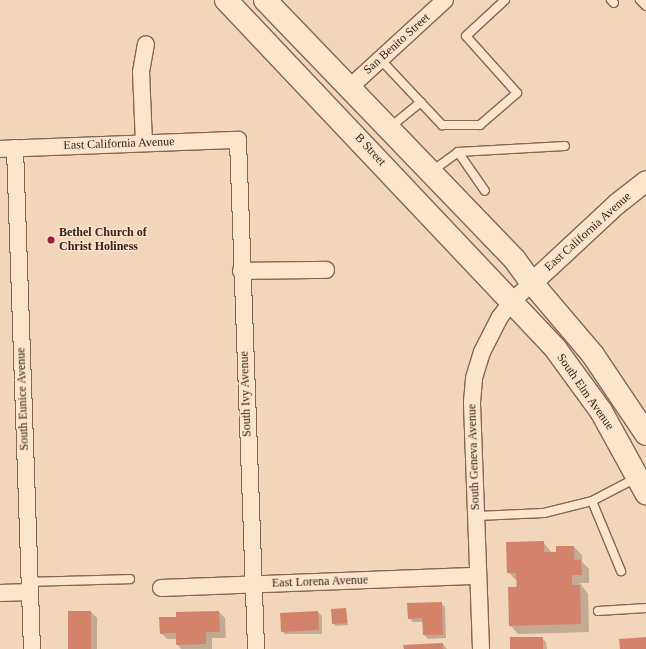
<!DOCTYPE html>
<style>
body{margin:0}
#map{position:relative;width:646px;height:649px;overflow:hidden;background:#f2d6b9;font-family:"Times New Roman",serif}
div>[style]{position:absolute}
.shadow>*{inset:0;background:#0003}
.building>*{inset:0;background:#d4836b;transform-origin:0 0}
.roads{filter:drop-shadow(1px 0 #896652) drop-shadow(-1px 0 #896652) drop-shadow(0 1px #896652) drop-shadow(0 -1px #896652)}
.service>*{height:8px;margin:-4px;padding:0 4px;transform-origin:4px;border-radius:4px;background:#fce5cd}
.minor>*{height:16px;margin:-8px;padding:0 8px;transform-origin:8px;border-radius:8px;background:#fce5cd}
.tertiary>*{height:20px;margin:-10px;padding:0 10px;transform-origin:10px;border-radius:10px;background:#fce5cd}
.secondary>*{height:22px;margin:-11px;padding:0 11px;transform-origin:11px;border-radius:11px;background:#fce5cd}
.dots>*{width:11px;height:11px;translate:-50% -50%;box-sizing:border-box;border:2px solid #f9e2c9;border-radius:50%}
span{translate:-50% -50%;white-space:nowrap;text-align:center;line-height:1.15;-webkit-text-stroke:3px #f9e2c9;paint-order:stroke}
.street-label{font-size:12px;color:#372219}
.poi-label{font-size:12px;color:#372219;font-weight:700}
.left{translate:0 -50%;text-align:left}
</style>
<div id="map">
<div class="shadow">
<div style="clip-path:polygon(543px 542px,552px 553px,574px 547px,582px 555px,582px 562px,589px 569px,589px 583px,580px 583px,588px 594px,589px 632px,518px 634px,510px 625px,517px 581px,508px 572px)"></div>
<div style="clip-path:polygon(441px 603px,445px 607px,446px 638px,428px 639px,424px 635px,423px 622px,413px 622px,409px 618px)"></div>
<div style="clip-path:polygon(346px 609px,348px 625px,335px 626px,332px 610px)"></div>
<div style="clip-path:polygon(91px 612px,97px 618px,97px 649px,69px 649px)"></div>
<div style="clip-path:polygon(219px 612px,225px 618px,226px 638px,212px 638px,212px 649px,181px 649px,177px 644px,177px 639px,167px 639px,161px 633px,177px 618px)"></div>
<div style="clip-path:polygon(318px 612px,322px 616px,322px 634px,285px 634px,281px 630px)"></div>
<div style="clip-path:polygon(542px 638px,546px 642px,547px 649px,512px 649px)"></div>
<div style="clip-path:polygon(443px 644px,447px 649px,405px 649px)"></div>
</div>
<div class="building">
<div style="clip-path:polygon(544px 541px,544px 552px,556px 552px,556px 546px,574px 546px,574px 560px,581px 560px,582px 575px,572px 575px,572px 585px,580px 585px,581px 624px,509px 626px,508px 587px,517px 587px,516px 573px,507px 573px,506px 542px)"></div>
<div style="clip-path:polygon(442px 602px,443px 635px,423px 635px,422px 618px,408px 619px,407px 603px)"></div>
<div style="left:346px;top:608px;width:15px;height:15px;rotate:86deg"></div>
<div style="left:68px;top:611px;width:23px;height:38px"></div>
<div style="clip-path:polygon(219px 611px,220px 632px,206px 632px,206px 644px,176px 645px,176px 633px,160px 634px,159px 617px,176px 617px,176px 612px)"></div>
<div style="left:318px;top:611px;width:19px;height:38px;rotate:87deg"></div>
<div style="left:543px;top:637px;width:12px;height:33px;rotate:90deg"></div>
<div style="clip-path:polygon(646px 637px,646px 649px,620px 649px,619px 639px)"></div>
<div style="clip-path:polygon(443px 643px,443px 649px,404px 649px,403px 645px)"></div>
</div>
<div class="roads">
<div class="service">
<div style="left:611px;top:0;width:4px;rotate:45deg"></div>
<div style="left:640px;top:0;width:8px;rotate:45deg"></div>
<div style="left:380px;top:59px;width:91px;rotate:46.8deg"></div>
<div style="left:442px;top:125px;width:38px"></div>
<div style="left:480px;top:125px;width:49px;rotate:-40.9deg"></div>
<div style="left:517px;top:93px;width:76px;rotate:-131.8deg"></div>
<div style="left:466px;top:36px;width:53px;rotate:-42.7deg"></div>
<div style="left:389px;top:128px;width:41px;rotate:-39.1deg"></div>
<div style="left:458px;top:152px;width:47px;rotate:55.3deg"></div>
<div style="left:432px;top:171px;width:32px;rotate:-36deg"></div>
<div style="left:458px;top:152px;width:107px;rotate:-3.2deg"></div>
<div style="left:592px;top:501px;width:76px;rotate:67.5deg"></div>
<div style="left:477px;top:516px;width:67px;rotate:-2.6deg"></div>
<div style="left:544px;top:513px;width:49px;rotate:-14deg"></div>
<div style="left:592px;top:501px;width:50px;rotate:-27.6deg"></div>
<div style="left:30px;top:582px;width:100px;rotate:-1.7deg"></div>
<div style="left:598px;top:611px;width:48px;rotate:-3.6deg"></div>
</div>
<div class="minor">
<div style="left:349px;top:88px;width:130px;rotate:-42.5deg"></div>
<div style="left:144px;top:143px;width:71px;rotate:-92.4deg"></div>
<div style="left:141px;top:72px;width:28px;rotate:-80deg"></div>
<div style="left:15px;top:148px;width:501px;rotate:88.06deg"></div>
<div style="left:0;top:149px;width:238px;rotate:-2.2deg"></div>
<div style="left:238px;top:140px;width:509px;rotate:87.97deg"></div>
<div style="left:241px;top:271px;width:85px;rotate:-0.7deg"></div>
<div style="left:161px;top:588px;width:317px;rotate:-2.2deg"></div>
<div style="left:0;top:593px;width:30px;rotate:-2deg"></div>
<div style="left:481px;top:649px;width:247px;rotate:-92.1deg"></div>
<div style="left:472px;top:402px;width:24px;rotate:-85deg"></div>
<div style="left:474px;top:378px;width:27px;rotate:-73deg"></div>
<div style="left:482px;top:352px;width:39px;rotate:-63deg"></div>
<div style="left:500px;top:317px;width:20px;rotate:-53deg"></div>
<div style="left:512px;top:301px;width:27px;rotate:-42deg"></div>
</div>
<div class="tertiary">
<div style="left:532px;top:283px;width:116px;rotate:-42.9deg"></div>
<div style="left:617px;top:204px;width:37px;rotate:-38deg"></div>
</div>
<div class="secondary">
<div style="left:226px;top:0;width:479px;rotate:46.6deg"></div>
<div style="left:555px;top:348px;width:78px;rotate:53.9deg"></div>
<div style="left:601px;top:411px;width:94px;rotate:61.2deg"></div>
<div style="left:265px;top:0;width:361px;rotate:46.1deg"></div>
<div style="left:515px;top:260px;width:29px;rotate:54deg"></div>
<div style="left:532px;top:283px;width:94px;rotate:49.7deg"></div>
<div style="left:593px;top:355px;width:95px;rotate:56.1deg"></div>
</div>
</div>
<div class="dots">
<div style="left:51px;top:240px;background:#9e1d35"></div>
</div>
<div class="street-label">
<span style="left:397px;top:44px;rotate:-42deg">San Benito Street</span>
<span style="left:119px;top:144px;rotate:-2deg">East California Avenue</span>
<span style="left:370px;top:150px;rotate:47deg">B Street</span>
<span style="left:588px;top:232px;rotate:-42deg">East California Avenue</span>
<span style="left:585px;top:392px;rotate:55deg">South Elm Avenue</span>
<span style="left:246px;top:394px;rotate:-92deg">South Ivy Avenue</span>
<span style="left:23px;top:399px;rotate:-92deg">South Eunice Avenue</span>
<span style="left:474px;top:457px;rotate:-92deg">South Geneva Avenue</span>
<span style="left:320px;top:582px;rotate:-2deg">East Lorena Avenue</span>
</div>
<div class="poi-label">
<span class="left" style="left:59px;top:240px">Bethel Church of<br>Christ Holiness</span>
</div>
</div>
